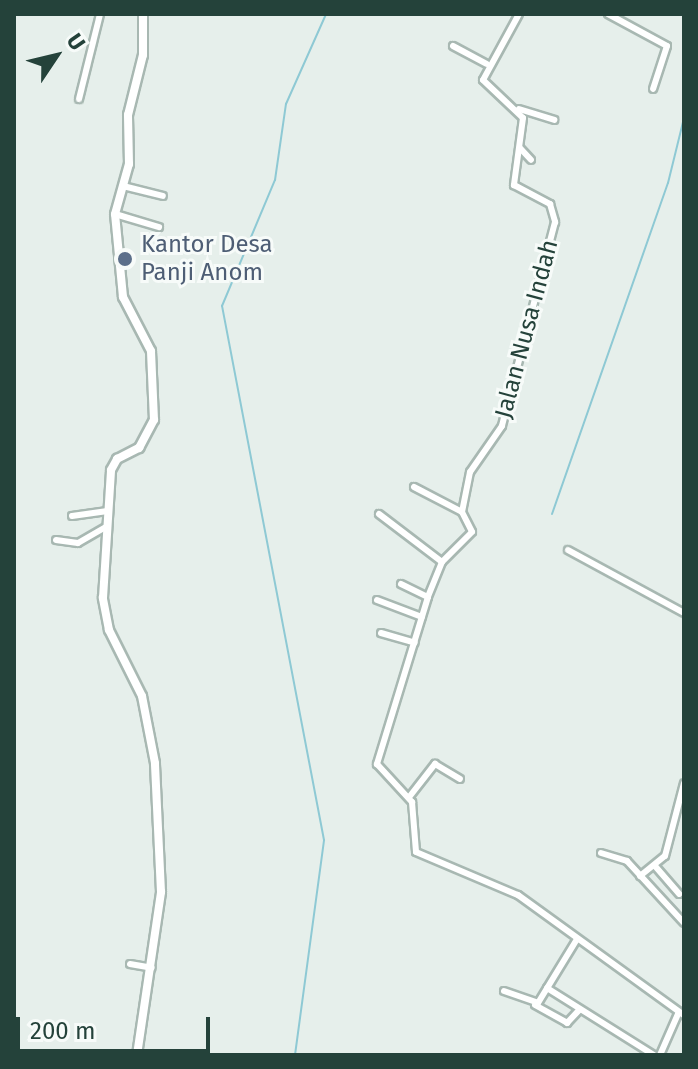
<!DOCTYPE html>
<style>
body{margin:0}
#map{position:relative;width:698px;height:1069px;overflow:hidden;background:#e6efeb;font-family:"Fira Sans",sans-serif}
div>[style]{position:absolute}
.stream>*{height:2px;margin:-1px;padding:0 1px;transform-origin:1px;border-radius:1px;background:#8ec9d4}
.roads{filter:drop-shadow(2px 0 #a8b8b2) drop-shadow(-2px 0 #a8b8b2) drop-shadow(0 2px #a8b8b2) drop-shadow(0 -2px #a8b8b2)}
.street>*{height:6px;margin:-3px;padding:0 3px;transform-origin:3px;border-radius:3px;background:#fff}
.secondary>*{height:8px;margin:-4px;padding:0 4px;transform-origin:4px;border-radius:4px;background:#fff}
.dots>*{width:22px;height:22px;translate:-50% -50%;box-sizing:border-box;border:4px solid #f7fbf9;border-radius:50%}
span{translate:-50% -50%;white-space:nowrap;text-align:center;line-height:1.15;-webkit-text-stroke:6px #f7fbf9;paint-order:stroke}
.service-label{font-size:24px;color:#4e5e75}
.left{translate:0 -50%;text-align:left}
.street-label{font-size:24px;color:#24423a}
.frame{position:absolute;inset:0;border:16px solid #24423a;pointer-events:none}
.north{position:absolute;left:16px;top:16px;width:80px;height:80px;-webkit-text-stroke:6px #f7fbf9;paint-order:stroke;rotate:55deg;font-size:22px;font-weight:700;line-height:32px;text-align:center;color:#24423a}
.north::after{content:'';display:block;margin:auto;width:28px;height:36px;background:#24423a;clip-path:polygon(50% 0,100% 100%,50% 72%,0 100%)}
.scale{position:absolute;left:16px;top:1017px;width:194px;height:36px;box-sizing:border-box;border:4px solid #24423a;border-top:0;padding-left:10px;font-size:24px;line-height:28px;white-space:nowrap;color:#24423a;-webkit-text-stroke:6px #f7fbf9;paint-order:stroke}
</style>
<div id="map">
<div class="stream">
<div style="left:552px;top:514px;width:351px;rotate:-70.7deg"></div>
<div style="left:668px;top:183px;width:67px;rotate:-76.2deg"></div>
<div style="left:295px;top:1055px;width:217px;rotate:-82.3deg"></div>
<div style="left:324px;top:840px;width:544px;rotate:-100.81deg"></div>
<div style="left:222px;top:306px;width:137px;rotate:-67.2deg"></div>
<div style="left:275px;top:180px;width:77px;rotate:-81.8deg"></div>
<div style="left:286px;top:104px;width:98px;rotate:-66deg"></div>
</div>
<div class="roads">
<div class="street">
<div style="left:519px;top:14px;width:75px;rotate:118.6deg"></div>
<div style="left:483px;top:80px;width:55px;rotate:43.5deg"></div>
<div style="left:523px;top:118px;width:68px;rotate:97.7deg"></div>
<div style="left:514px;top:185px;width:41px;rotate:27.8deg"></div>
<div style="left:550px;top:204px;width:19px;rotate:74deg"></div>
<div style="left:555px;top:222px;width:211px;rotate:104.6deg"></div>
<div style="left:502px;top:426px;width:56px;rotate:124.8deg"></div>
<div style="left:470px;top:472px;width:41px;rotate:101.3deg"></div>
<div style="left:462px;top:512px;width:22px;rotate:63deg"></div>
<div style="left:472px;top:532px;width:42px;rotate:135deg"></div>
<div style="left:442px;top:562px;width:38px;rotate:112deg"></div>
<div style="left:428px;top:597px;width:175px;rotate:107deg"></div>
<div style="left:377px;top:764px;width:52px;rotate:47.4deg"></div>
<div style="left:412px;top:802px;width:50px;rotate:85.4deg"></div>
<div style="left:416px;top:852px;width:111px;rotate:22.9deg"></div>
<div style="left:518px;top:895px;width:205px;rotate:35.9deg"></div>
<div style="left:608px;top:14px;width:67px;rotate:28.5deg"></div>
<div style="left:667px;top:46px;width:45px;rotate:108deg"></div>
<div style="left:453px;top:46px;width:38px;rotate:28deg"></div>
<div style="left:79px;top:99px;width:88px;rotate:-76.1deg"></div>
<div style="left:519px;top:109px;width:37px;rotate:17deg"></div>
<div style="left:520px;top:148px;width:16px;rotate:47deg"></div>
<div style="left:123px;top:186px;width:41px;rotate:14deg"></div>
<div style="left:115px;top:214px;width:46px;rotate:16.5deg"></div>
<div style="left:414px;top:487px;width:54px;rotate:27.5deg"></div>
<div style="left:379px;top:514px;width:79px;rotate:37.3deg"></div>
<div style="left:72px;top:516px;width:34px;rotate:-8deg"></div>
<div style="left:56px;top:540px;width:22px;rotate:8deg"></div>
<div style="left:78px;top:543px;width:32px;rotate:-30deg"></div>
<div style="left:568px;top:550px;width:132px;rotate:28.5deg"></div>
<div style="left:401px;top:584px;width:30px;rotate:26deg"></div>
<div style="left:377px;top:600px;width:48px;rotate:20.7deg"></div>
<div style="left:381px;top:633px;width:35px;rotate:16deg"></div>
<div style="left:410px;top:796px;width:41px;rotate:-52deg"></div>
<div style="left:435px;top:764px;width:29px;rotate:31deg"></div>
<div style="left:601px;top:853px;width:27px;rotate:17deg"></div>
<div style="left:627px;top:861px;width:84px;rotate:47.4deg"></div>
<div style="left:655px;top:866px;width:37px;rotate:49deg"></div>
<div style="left:640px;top:876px;width:32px;rotate:-39deg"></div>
<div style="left:665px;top:856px;width:75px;rotate:-75.4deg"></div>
<div style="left:130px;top:964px;width:22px;rotate:10deg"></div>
<div style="left:547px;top:988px;width:126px;rotate:32.1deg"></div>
<div style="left:504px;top:991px;width:36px;rotate:19deg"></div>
<div style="left:538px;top:1003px;width:75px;rotate:-58.6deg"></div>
<div style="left:535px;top:1005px;width:37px;rotate:29deg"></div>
<div style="left:567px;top:1023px;width:18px;rotate:-47deg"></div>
<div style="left:660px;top:1055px;width:45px;rotate:-66.3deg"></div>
</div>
<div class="secondary">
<div style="left:137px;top:1055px;width:165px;rotate:-81.6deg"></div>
<div style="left:161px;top:892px;width:129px;rotate:-92.7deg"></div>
<div style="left:155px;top:763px;width:68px;rotate:-101deg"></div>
<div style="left:142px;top:696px;width:74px;rotate:-116.6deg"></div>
<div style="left:109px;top:630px;width:33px;rotate:-101deg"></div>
<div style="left:103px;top:598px;width:128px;rotate:-86.4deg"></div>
<div style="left:111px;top:470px;width:13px;rotate:-61deg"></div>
<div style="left:117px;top:459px;width:25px;rotate:-27deg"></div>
<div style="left:139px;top:448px;width:32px;rotate:-62deg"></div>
<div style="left:154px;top:420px;width:69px;rotate:-92.5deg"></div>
<div style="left:151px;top:351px;width:61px;rotate:-117.4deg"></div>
<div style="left:123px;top:297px;width:83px;rotate:-95.5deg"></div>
<div style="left:115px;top:214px;width:52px;rotate:-74.4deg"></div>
<div style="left:129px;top:164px;width:49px;rotate:-91.2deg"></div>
<div style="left:128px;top:115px;width:62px;rotate:-76deg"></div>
<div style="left:143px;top:55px;width:41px;rotate:-90deg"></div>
</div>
</div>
<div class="dots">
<div style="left:125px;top:259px;background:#5c6f8a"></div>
</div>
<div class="service-label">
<span class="left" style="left:141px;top:259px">Kantor Desa<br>Panji Anom</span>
</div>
<div class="street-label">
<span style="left:527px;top:329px;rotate:-75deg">Jalan Nusa Indah</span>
</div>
<div class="frame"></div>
<div class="north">U</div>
<div class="scale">200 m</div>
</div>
